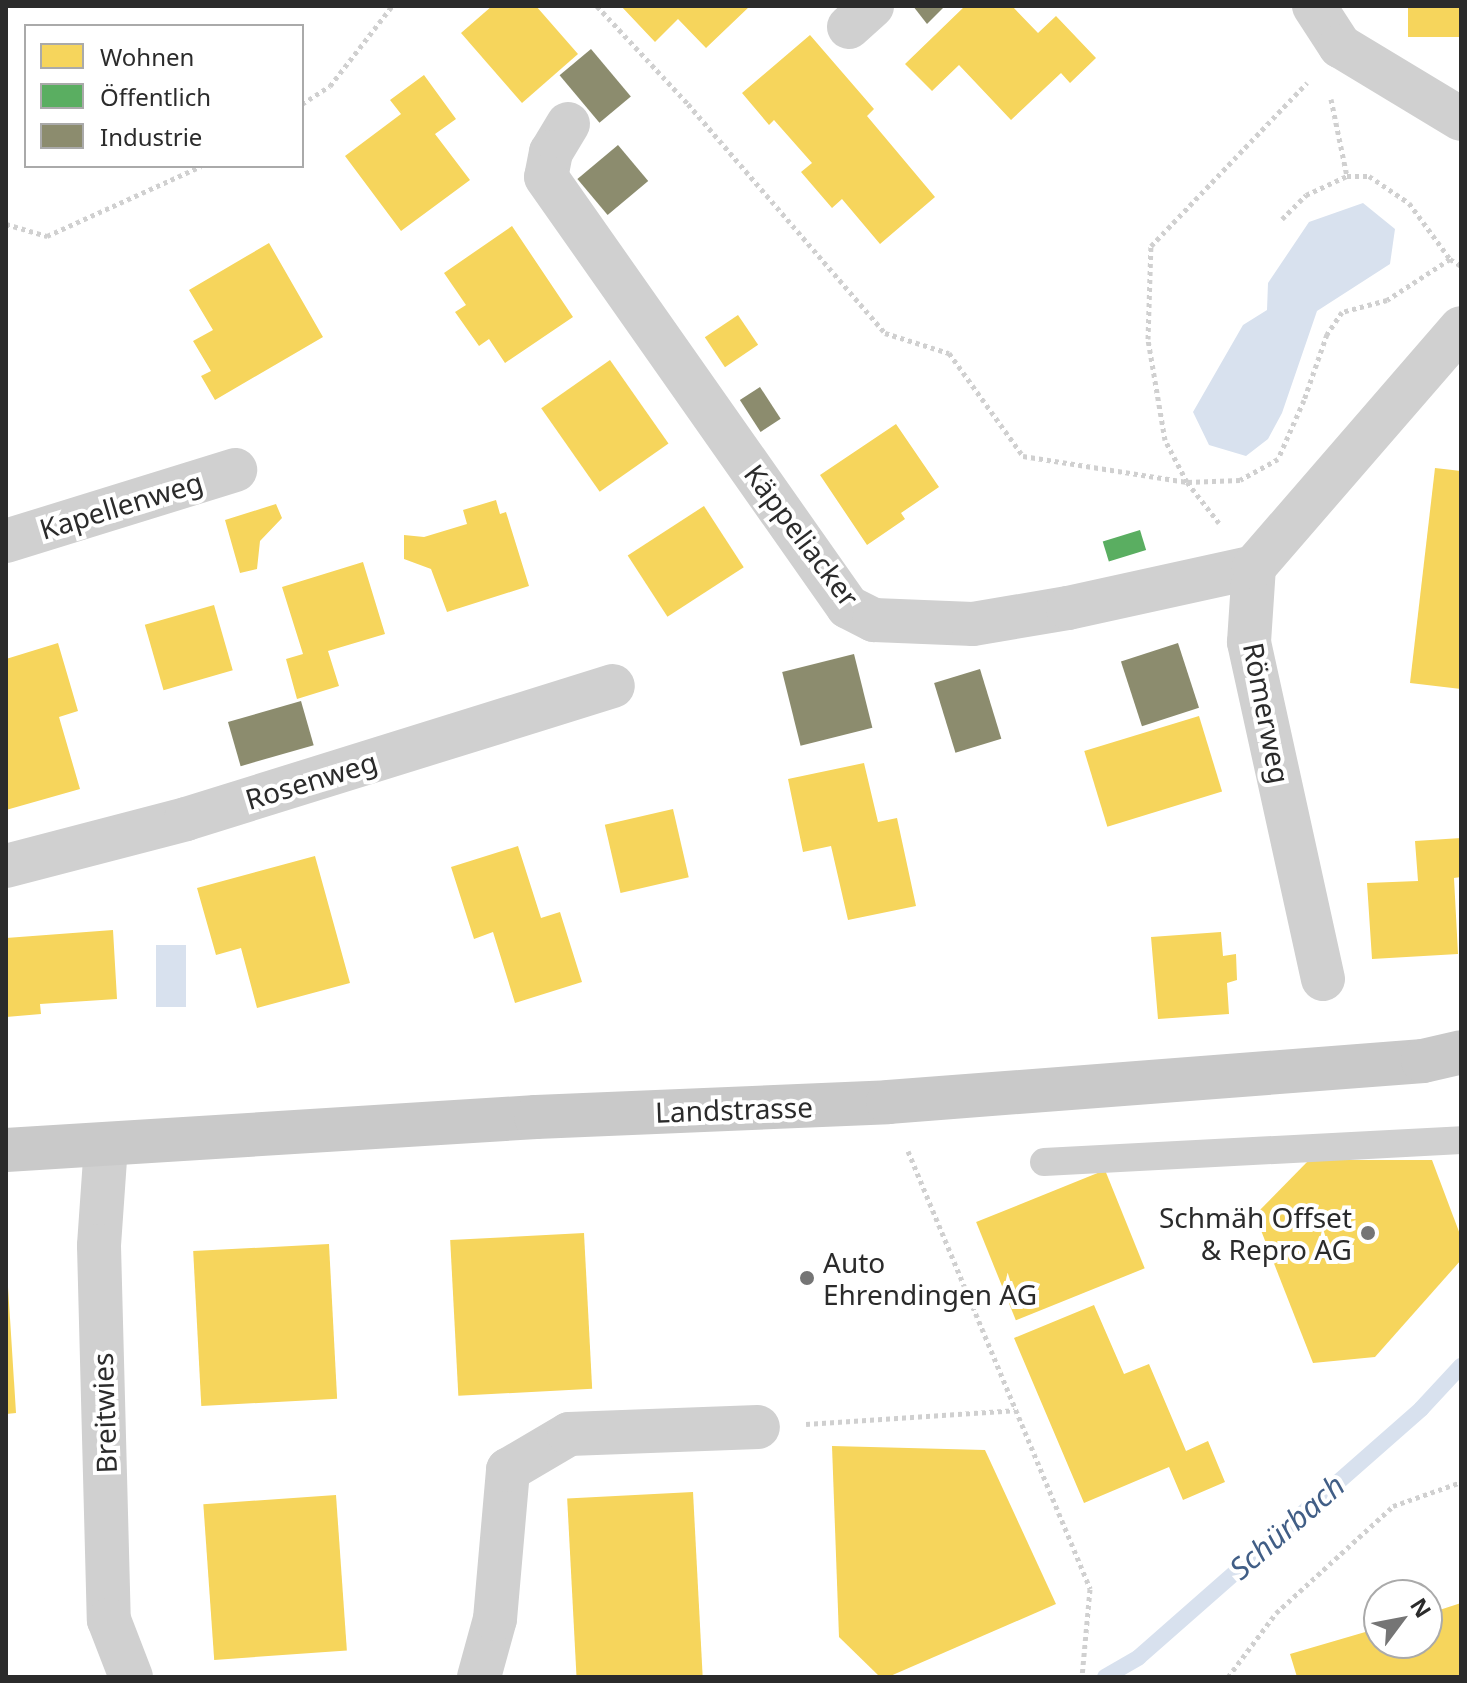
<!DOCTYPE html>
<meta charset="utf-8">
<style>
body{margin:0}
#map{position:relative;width:1467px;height:1683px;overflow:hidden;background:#fff;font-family:"Noto Sans",sans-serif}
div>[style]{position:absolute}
.water>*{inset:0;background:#d8e1ee;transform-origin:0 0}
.homes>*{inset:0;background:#f6d55c;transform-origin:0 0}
.public>*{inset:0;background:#5aae61;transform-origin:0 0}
.industry>*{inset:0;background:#8c8c6e;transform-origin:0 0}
.stream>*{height:16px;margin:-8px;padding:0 8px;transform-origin:8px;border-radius:8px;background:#d8e1ee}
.path>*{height:5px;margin-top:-2.5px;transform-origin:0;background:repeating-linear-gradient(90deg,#d0d0d0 0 4px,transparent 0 8px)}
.service>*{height:28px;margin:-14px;padding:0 14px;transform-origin:14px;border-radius:14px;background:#d0d0d0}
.minor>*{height:44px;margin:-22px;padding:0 22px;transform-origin:22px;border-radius:22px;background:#d0d0d0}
.secondary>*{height:44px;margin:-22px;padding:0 22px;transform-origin:22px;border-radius:22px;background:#c9c9c9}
.dots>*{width:22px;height:22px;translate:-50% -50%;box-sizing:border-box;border:4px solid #fff;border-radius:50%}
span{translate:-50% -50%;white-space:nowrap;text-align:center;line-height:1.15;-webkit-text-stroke:8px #fff;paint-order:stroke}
.street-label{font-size:28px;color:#2b2b2b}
.poi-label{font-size:28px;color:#2b2b2b}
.right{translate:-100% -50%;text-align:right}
.left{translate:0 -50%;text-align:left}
.water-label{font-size:30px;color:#415e86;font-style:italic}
.frame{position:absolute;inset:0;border:8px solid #2b2b2b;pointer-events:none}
.legend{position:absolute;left:24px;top:24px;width:280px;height:144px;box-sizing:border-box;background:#fff;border:2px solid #aaa;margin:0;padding:10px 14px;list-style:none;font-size:24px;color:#2b2b2b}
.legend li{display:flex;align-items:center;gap:16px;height:40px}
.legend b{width:40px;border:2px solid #aaa}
.north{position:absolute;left:1363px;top:1579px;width:80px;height:80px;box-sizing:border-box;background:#fff;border:2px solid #aaa;border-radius:50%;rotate:58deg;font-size:22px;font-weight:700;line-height:32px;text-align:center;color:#2b2b2b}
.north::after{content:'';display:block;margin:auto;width:28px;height:36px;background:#757575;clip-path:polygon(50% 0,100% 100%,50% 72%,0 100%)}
</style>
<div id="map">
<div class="water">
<div style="clip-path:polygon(1363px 203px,1395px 229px,1390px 264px,1317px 311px,1282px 413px,1268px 439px,1246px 456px,1209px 445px,1193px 412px,1243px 325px,1267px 310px,1268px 283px,1309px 222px)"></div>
<div style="left:156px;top:945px;width:30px;height:62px"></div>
</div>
<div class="homes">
<div style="clip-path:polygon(492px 6px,536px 6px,578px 54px,522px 103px,461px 33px)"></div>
<div style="clip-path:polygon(621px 6px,750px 6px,706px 48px,678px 19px,655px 42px)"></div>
<div style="clip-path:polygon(965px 6px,1012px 6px,1038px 33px,1056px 16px,1096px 58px,1070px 83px,1061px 73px,1011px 120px,959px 65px,932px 91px,905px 64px)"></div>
<div style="left:1408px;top:6px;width:53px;height:31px"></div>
<div style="clip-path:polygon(810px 35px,874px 109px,867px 116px,935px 197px,880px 244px,842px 199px,832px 208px,801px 172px,812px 163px,774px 120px,769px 125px,742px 93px)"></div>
<div style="clip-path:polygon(424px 75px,456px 119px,435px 134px,470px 180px,401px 231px,345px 156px,401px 114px,390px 100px)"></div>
<div style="clip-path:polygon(512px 226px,573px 317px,505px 363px,489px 339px,479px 346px,455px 312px,466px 305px,444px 273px)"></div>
<div style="clip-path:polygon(269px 243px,323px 337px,215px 400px,201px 376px,211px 371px,193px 341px,213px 330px,189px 290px)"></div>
<div style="left:738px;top:315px;width:36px;height:40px;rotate:56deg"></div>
<div style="left:610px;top:360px;width:102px;height:84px;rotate:55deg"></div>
<div style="clip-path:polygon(896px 424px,939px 487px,901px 513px,905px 519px,867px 545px,820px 475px)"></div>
<div style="clip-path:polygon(1435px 468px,1461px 471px,1461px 689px,1410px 683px)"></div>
<div style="clip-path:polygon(496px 500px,500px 514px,506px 512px,529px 586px,447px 612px,431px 569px,404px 559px,404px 535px,424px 537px,467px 524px,463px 510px)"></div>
<div style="clip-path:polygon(276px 504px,282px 518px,260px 541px,257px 569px,240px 573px,225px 520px)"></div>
<div style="left:704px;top:506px;width:73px;height:91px;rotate:57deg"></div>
<div style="clip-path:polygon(363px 562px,385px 634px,328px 651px,339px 686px,297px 699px,286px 659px,303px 654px,282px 587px)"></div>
<div style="left:214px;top:605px;width:68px;height:72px;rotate:74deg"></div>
<div style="clip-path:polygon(58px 643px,78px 711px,59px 717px,80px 789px,6px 810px,6px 659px)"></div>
<div style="left:1199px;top:716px;width:79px;height:120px;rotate:73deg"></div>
<div style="clip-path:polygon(864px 763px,878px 822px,897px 818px,916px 906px,848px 920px,831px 846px,803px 852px,788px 779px)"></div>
<div style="left:673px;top:809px;width:70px;height:70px;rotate:77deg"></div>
<div style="clip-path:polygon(1461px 838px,1461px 877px,1454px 878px,1458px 954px,1372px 959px,1367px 883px,1418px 881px,1415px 841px)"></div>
<div style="clip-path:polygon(518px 846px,541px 918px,560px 912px,582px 982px,515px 1003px,493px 932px,474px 939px,451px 867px)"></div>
<div style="clip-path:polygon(315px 856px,350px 983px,257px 1008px,241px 948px,216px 955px,197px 888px)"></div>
<div style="clip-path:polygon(113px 930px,117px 999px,40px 1004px,41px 1014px,6px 1017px,6px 938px)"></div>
<div style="clip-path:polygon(1221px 932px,1223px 956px,1236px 954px,1237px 980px,1227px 983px,1229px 1014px,1158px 1019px,1151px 937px)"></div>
<div style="clip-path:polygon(1309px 1160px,1432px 1160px,1461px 1237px,1461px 1260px,1375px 1357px,1313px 1363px,1255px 1215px)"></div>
<div style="left:1105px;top:1170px;width:106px;height:139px;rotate:68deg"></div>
<div style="left:584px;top:1233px;width:156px;height:134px;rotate:87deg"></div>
<div style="left:329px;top:1244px;width:155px;height:136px;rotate:87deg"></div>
<div style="clip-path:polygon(8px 1287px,16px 1413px,6px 1414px,6px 1288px)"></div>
<div style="clip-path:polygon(1094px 1305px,1124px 1374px,1149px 1364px,1186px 1451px,1208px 1441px,1225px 1482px,1183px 1500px,1169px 1467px,1084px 1503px,1014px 1338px)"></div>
<div style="clip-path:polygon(832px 1446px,985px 1450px,1056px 1604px,888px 1677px,880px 1677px,839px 1637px)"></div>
<div style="left:693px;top:1492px;width:185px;height:126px;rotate:87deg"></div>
<div style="left:336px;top:1495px;width:156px;height:133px;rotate:86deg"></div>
<div style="clip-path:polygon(1461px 1603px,1461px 1677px,1297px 1677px,1290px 1654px,1379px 1628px,1379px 1643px,1427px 1643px,1427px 1614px)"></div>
</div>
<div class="public">
<div style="left:1140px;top:530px;width:21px;height:39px;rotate:73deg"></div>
</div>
<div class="industry">
<div style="clip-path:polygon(913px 6px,945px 6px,927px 24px)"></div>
<div style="left:591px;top:49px;width:62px;height:41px;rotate:50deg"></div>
<div style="left:618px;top:145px;width:47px;height:53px;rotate:50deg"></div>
<div style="left:760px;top:387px;width:38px;height:24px;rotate:57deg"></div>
<div style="left:1178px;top:643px;width:68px;height:60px;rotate:72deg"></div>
<div style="left:854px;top:654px;width:76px;height:74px;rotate:76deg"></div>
<div style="left:980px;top:669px;width:73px;height:48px;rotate:73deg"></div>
<div style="left:301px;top:701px;width:46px;height:76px;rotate:74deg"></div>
</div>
<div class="stream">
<div style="left:1105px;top:1677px;width:39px;rotate:-30deg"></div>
<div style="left:1139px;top:1657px;width:376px;rotate:-41.3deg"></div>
<div style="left:1421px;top:1409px;width:59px;rotate:-47.1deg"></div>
</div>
<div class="path">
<div style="left:597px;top:6px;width:134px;rotate:47.1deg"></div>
<div style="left:688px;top:104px;width:302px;rotate:49.3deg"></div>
<div style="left:885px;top:333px;width:67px;rotate:17.4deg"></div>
<div style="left:949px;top:353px;width:127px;rotate:54.3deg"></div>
<div style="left:1023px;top:456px;width:166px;rotate:9deg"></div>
<div style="left:1187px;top:482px;width:52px;rotate:52deg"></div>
<div style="left:1331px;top:99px;width:79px;rotate:78.3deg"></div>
<div style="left:302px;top:104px;width:33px;rotate:-33deg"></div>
<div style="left:330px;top:86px;width:101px;rotate:-52.2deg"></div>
<div style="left:1282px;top:219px;width:34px;rotate:-45deg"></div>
<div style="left:1306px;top:195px;width:45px;rotate:-24.9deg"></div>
<div style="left:1347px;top:176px;width:22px"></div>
<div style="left:1369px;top:176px;width:48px;rotate:34deg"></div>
<div style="left:1409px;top:203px;width:69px;rotate:53.8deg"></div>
<div style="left:1450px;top:259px;width:75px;rotate:146.9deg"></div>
<div style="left:1387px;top:300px;width:47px;rotate:165.1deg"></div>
<div style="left:1342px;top:312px;width:27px;rotate:124deg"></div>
<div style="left:1327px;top:334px;width:70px;rotate:109.2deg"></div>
<div style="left:1304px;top:400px;width:64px;rotate:113.8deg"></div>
<div style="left:1278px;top:459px;width:43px;rotate:151.1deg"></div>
<div style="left:1240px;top:480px;width:53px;rotate:177.8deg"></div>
<div style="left:1187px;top:482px;width:47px;rotate:-117.6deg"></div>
<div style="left:1165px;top:440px;width:102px;rotate:-99.6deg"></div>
<div style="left:1148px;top:339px;width:93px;rotate:-88.2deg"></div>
<div style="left:1151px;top:246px;width:226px;rotate:-46.3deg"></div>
<div style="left:6px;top:224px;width:43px;rotate:16.3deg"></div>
<div style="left:47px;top:236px;width:169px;rotate:-24.4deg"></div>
<div style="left:1450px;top:259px;width:13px;rotate:32deg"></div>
<div style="left:908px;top:1151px;width:474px;rotate:67.4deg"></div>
<div style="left:1090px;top:1589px;width:88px;rotate:95.2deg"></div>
<div style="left:806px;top:1424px;width:209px;rotate:-3.8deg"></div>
<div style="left:1228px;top:1677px;width:80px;rotate:-53.1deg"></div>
<div style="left:1276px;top:1613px;width:159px;rotate:-42.4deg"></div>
<div style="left:1393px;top:1506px;width:72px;rotate:-19.4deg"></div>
</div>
<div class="service">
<div style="left:1044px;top:1162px;width:418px;rotate:-3deg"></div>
</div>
<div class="minor">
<div style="left:1314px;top:6px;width:48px;rotate:57deg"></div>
<div style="left:1340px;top:46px;width:141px;rotate:31.1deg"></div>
<div style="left:849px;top:27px;width:31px;rotate:-42deg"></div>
<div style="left:568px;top:124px;width:33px;rotate:121deg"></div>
<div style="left:551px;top:152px;width:25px;rotate:101deg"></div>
<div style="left:546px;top:177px;width:525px;rotate:54.92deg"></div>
<div style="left:848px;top:607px;width:29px;rotate:27deg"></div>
<div style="left:874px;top:620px;width:99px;rotate:2.3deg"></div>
<div style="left:973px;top:624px;width:96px;rotate:-9.6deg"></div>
<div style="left:1068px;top:608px;width:190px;rotate:-12.4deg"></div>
<div style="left:6px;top:541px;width:240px;rotate:-17.2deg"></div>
<div style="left:6px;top:866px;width:186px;rotate:-14.6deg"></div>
<div style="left:186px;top:819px;width:447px;rotate:-17.3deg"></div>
<div style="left:1323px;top:979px;width:345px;rotate:-102.4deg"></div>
<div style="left:1249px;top:642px;width:75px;rotate:-86.2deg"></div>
<div style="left:1254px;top:567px;width:316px;rotate:-49.1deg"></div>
<div style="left:106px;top:1145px;width:101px;rotate:94deg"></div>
<div style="left:99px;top:1246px;width:374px;rotate:88.5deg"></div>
<div style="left:109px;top:1620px;width:61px;rotate:68.9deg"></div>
<div style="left:479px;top:1677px;width:60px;rotate:-74.6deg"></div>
<div style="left:495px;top:1619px;width:150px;rotate:-85deg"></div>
<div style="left:508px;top:1470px;width:71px;rotate:-30.5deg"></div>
<div style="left:569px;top:1434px;width:189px;rotate:-2.1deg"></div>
</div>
<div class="secondary">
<div style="left:6px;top:1150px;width:531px;rotate:-3.56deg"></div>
<div style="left:536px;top:1117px;width:352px;rotate:-2.4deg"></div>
<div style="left:888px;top:1102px;width:537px;rotate:-4.38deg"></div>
<div style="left:1423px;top:1061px;width:39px;rotate:-13deg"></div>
</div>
<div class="dots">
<div style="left:1368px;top:1233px;background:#757575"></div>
<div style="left:807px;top:1278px;background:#757575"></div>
</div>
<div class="street-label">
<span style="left:121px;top:505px;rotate:-17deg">Kapellenweg</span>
<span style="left:802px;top:535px;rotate:53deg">Käppeliacker</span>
<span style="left:1267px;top:713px;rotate:79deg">Römerweg</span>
<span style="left:311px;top:780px;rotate:-17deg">Rosenweg</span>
<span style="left:734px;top:1109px;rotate:-2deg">Landstrasse</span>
<span style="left:104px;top:1413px;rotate:-92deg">Breitwies</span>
</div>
<div class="poi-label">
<span class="right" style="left:1352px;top:1233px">Schmäh Offset<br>&amp; Repro AG</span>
<span class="left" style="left:823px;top:1278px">Auto<br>Ehrendingen AG</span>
</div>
<div class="water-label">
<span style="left:1287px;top:1527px;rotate:-41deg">Schürbach</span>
</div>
<div class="frame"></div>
<ul class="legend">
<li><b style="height:22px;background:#f6d55c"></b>Wohnen</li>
<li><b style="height:22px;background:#5aae61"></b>Öffentlich</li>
<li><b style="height:22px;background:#8c8c6e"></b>Industrie</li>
</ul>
<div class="north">N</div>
</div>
